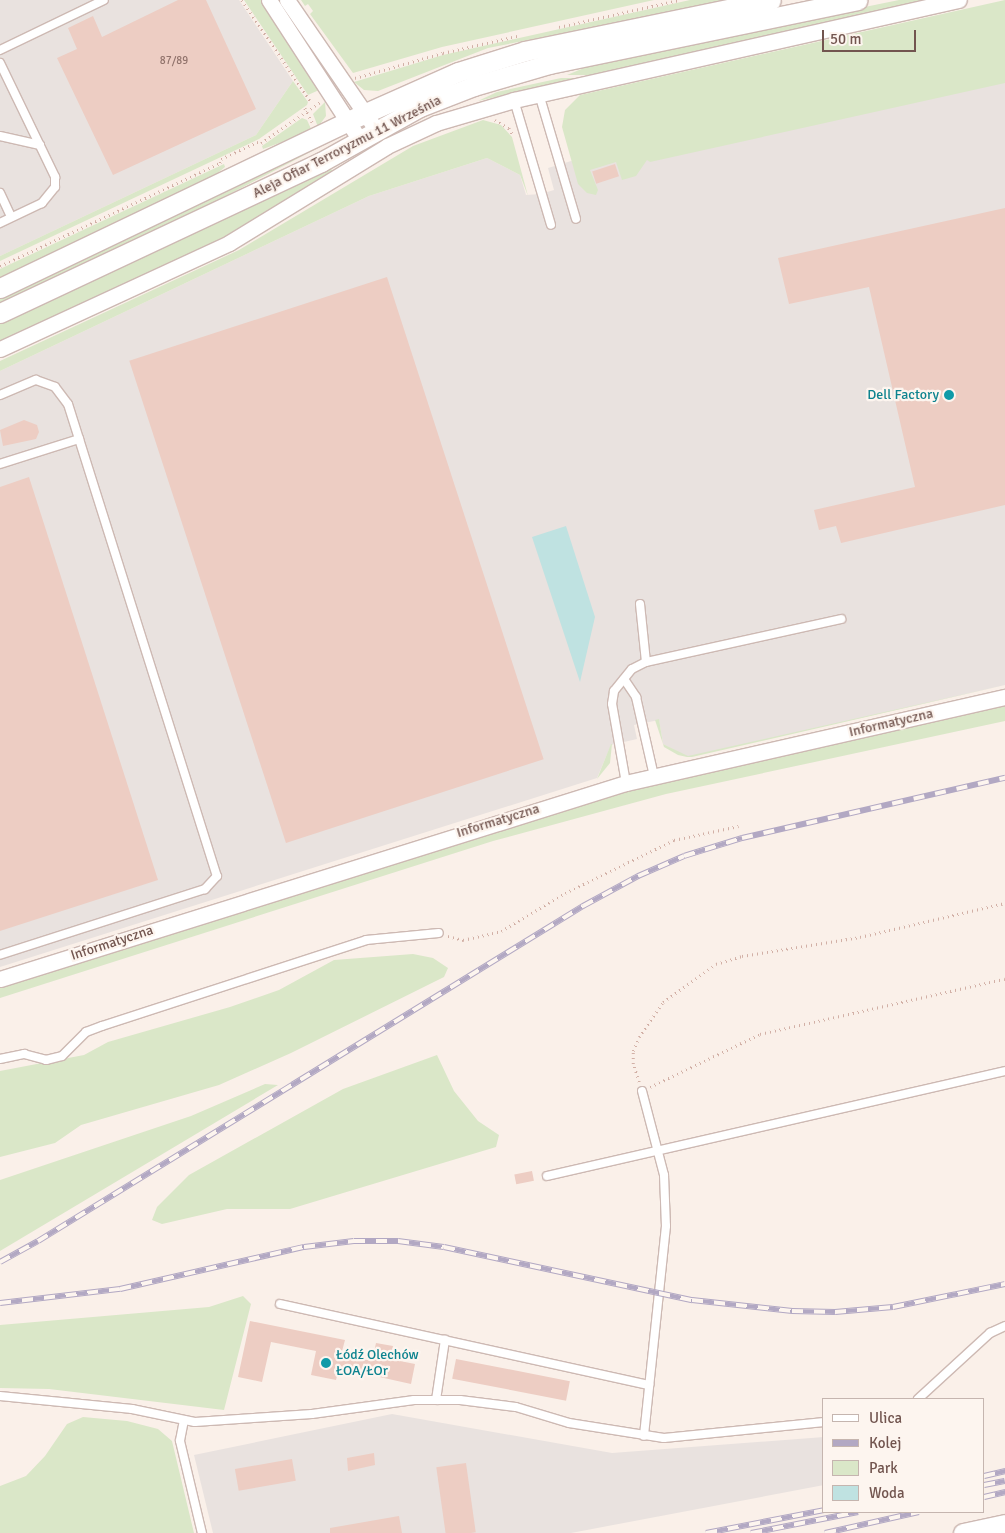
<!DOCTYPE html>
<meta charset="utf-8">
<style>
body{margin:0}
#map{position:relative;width:1005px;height:1533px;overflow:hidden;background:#faf0e9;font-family:Signika,sans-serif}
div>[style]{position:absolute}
.industrial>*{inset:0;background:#e9e2df}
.green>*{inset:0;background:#dae7c8}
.water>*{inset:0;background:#bfe2e1}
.building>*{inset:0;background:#edcdc3;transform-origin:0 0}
.path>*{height:2.5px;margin-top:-1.25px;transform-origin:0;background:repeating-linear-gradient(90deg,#d2b0a6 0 1px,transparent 0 5px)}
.roads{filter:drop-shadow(1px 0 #cdb9b3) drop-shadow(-1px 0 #cdb9b3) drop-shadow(0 1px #cdb9b3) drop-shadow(0 -1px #cdb9b3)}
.service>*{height:8px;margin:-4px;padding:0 4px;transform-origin:4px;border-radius:4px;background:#fff}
.minor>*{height:15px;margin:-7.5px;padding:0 7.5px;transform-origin:7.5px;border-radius:7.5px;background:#fff}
.tertiary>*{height:19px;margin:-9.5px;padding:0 9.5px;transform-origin:9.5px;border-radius:9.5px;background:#fff}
.rail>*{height:5.5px;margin-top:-2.75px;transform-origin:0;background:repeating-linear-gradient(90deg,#fdf5ef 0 11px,#b2a8c3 0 22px);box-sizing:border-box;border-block:1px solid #b2a8c3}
.dots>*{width:14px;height:14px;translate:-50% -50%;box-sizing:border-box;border:2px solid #fdf5ef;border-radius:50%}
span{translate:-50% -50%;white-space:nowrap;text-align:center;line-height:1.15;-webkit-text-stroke:4.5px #fdf5ef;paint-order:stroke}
.number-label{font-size:11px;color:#91736c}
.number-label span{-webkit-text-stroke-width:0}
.street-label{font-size:14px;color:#72554f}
.culture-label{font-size:14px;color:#0d838f}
.right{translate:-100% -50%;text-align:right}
.left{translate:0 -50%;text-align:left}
.legend{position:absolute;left:822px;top:1398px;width:162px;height:115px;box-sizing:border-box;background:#fdf5ef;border:1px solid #c5b5af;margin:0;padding:6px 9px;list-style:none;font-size:15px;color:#72554f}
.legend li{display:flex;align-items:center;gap:10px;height:25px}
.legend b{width:25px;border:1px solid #c5b5af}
.scale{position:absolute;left:822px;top:30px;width:94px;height:22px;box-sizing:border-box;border:2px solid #72554f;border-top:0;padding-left:6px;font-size:15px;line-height:18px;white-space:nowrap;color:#72554f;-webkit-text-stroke:4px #fdf5ef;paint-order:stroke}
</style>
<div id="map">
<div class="industrial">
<div style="clip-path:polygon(0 0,239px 0,293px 81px,256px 135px,0 256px)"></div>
<div style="clip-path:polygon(1005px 30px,1005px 685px,688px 757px,663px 744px,659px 720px,634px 725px,637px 739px,611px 745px,597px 778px,0 967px,0 371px,369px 196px,487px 158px,520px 175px,526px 195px,541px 194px,554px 190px,548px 168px)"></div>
<div style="clip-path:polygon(392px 1414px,612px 1453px,824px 1437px,824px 1485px,571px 1533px,213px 1533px,194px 1455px)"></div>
</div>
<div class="green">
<div style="clip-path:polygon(244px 0,261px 0,319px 90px,308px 95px)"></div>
<div style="clip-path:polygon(301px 0,654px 0,442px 47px,353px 73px,310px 14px,313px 11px,308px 4px,305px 6px)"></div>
<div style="clip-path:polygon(690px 0,730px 0,488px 48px,378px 91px,364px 90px,354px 82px,443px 55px)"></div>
<div style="clip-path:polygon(899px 0,928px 0,590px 75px,567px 75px,601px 61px)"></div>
<div style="clip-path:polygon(1005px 0,1005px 83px,650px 162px,647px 160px,636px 176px,622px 180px,616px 162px,590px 170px,598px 190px,596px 195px,587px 193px,578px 184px,562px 127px,565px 110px,580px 95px)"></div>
<div style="clip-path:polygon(561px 78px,581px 78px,478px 101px,497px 92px)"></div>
<div style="clip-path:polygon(293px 81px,308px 102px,307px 105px,259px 139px,0 261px,0 256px,256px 135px)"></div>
<div style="clip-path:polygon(496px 88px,427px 116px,399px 129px,437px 108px)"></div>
<div style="clip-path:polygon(325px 102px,326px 116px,318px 127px,313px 114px)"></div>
<div style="clip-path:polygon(302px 118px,307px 120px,312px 131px,263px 149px,262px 146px)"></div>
<div style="clip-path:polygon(483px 120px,501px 125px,512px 137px,528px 196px,520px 175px,487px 158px,369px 196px,0 371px,0 361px,239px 250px,413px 146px)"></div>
<div style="clip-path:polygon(318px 144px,320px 147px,149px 236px,0 306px,0 296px)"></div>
<div style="clip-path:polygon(224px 164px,225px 167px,209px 180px,0 279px,0 269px)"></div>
<div style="clip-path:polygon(329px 167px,334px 172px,210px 245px,0 341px,0 322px)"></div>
<div style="clip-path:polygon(1005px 685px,692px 757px,687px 757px,678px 755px,664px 747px,655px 720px,659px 719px,663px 744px,688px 756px)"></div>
<div style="clip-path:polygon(1005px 703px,1005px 721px,666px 794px,493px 841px,0 998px,0 986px,593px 799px)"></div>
<div style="clip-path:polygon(612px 744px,610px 763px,597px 779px,611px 744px)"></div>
<div style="clip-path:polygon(413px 954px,433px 958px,448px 968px,444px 977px,291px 1053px,219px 1085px,81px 1125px,55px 1143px,0 1157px,0 1071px,84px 1055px,108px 1042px,230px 1007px,279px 990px,334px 960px)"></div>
<div style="clip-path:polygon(437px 1055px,454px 1091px,478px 1121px,499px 1135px,496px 1147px,290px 1209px,227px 1209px,162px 1224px,152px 1220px,157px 1207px,189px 1175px,343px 1089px)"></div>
<div style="clip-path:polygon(265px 1084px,278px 1085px,0 1251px,0 1180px,191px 1116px)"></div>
<div style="clip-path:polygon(243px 1296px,251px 1304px,224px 1410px,49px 1389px,0 1388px,0 1325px,209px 1307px)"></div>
<div style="clip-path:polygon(83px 1417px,127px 1421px,158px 1429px,172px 1441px,194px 1533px,0 1533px,0 1486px,26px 1476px,45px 1456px,67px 1424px)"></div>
</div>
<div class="water">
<div style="clip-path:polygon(566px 526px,595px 617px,580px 682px,532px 537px)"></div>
</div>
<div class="building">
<div style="clip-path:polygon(178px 0,206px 0,256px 109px,113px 175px,57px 58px,77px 49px,68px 28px,93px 16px,102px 37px)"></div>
<div style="left:615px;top:164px;width:13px;height:24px;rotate:72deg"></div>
<div style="clip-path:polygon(1005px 208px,1005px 505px,841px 543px,836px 526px,819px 530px,814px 510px,915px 487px,869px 287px,789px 304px,778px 258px)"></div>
<div style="left:387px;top:277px;width:507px;height:271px;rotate:72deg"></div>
<div style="clip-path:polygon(24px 420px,37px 425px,39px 432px,36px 439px,3px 446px,0 430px)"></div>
<div style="clip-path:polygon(29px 477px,158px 880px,0 931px,0 487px)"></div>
<div style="left:532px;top:1171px;width:10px;height:18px;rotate:79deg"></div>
<div style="clip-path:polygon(250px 1321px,345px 1340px,341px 1355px,372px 1361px,376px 1343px,393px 1346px,390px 1359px,415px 1364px,411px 1384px,339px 1368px,336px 1380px,311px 1375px,316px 1351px,271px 1342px,262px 1382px,238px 1377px)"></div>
<div style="left:456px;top:1359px;width:116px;height:20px;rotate:11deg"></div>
<div style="clip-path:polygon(374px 1453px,375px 1465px,348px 1471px,347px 1458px)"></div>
<div style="left:292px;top:1459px;width:22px;height:58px;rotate:80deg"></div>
<div style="left:466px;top:1463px;width:70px;height:30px;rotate:82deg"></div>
<div style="clip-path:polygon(399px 1516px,402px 1533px,330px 1533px,330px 1528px)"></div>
</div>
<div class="path">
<div style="left:242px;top:0;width:123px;rotate:55.9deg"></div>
<div style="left:559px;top:27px;width:123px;rotate:-12.7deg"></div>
<div style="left:355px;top:78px;width:91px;rotate:-15.9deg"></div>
<div style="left:443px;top:53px;width:76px;rotate:-12.9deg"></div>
<div style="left:305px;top:108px;width:16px;rotate:63deg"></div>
<div style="left:495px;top:120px;width:16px;rotate:30deg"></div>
<div style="left:509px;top:128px;width:8px;rotate:60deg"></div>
<div style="left:0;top:266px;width:243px;rotate:-25.1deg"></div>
<div style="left:220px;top:163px;width:4px;rotate:-76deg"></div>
<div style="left:221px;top:159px;width:40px;rotate:-25deg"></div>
<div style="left:257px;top:142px;width:4px;rotate:14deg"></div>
<div style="left:261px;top:143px;width:72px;rotate:-34.8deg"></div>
<div style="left:448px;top:936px;width:16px;rotate:15deg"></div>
<div style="left:463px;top:940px;width:39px;rotate:-13deg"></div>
<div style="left:501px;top:931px;width:74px;rotate:-30.7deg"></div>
<div style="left:565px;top:893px;width:121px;rotate:-25.9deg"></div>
<div style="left:674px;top:840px;width:66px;rotate:-12.3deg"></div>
<div style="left:639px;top:1082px;width:19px;rotate:-108deg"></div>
<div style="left:633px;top:1064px;width:13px;rotate:-90deg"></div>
<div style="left:633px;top:1051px;width:15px;rotate:-67deg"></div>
<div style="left:639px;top:1037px;width:42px;rotate:-55.6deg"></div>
<div style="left:663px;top:1002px;width:65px;rotate:-35.6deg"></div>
<div style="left:716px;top:964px;width:27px;rotate:-17deg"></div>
<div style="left:742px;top:956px;width:120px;rotate:-9.1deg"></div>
<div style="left:860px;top:937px;width:149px;rotate:-13.2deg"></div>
<div style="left:650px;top:1087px;width:122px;rotate:-25.7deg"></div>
<div style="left:760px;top:1034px;width:251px;rotate:-12.7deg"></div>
</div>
<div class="roads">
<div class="service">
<div style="left:0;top:50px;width:115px;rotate:-25.7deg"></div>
<div style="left:0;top:63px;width:127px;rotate:64.2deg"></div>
<div style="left:55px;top:177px;width:10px;rotate:90deg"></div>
<div style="left:55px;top:187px;width:21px;rotate:129deg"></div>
<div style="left:42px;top:203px;width:47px;rotate:154.5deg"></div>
<div style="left:539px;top:94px;width:130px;rotate:73.5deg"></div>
<div style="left:514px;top:100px;width:130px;rotate:73.5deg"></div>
<div style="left:0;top:136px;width:41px;rotate:12.7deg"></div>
<div style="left:0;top:193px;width:26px;rotate:65deg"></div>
<div style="left:0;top:395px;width:39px;rotate:-23deg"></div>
<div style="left:36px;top:380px;width:20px;rotate:20deg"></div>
<div style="left:55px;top:387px;width:21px;rotate:53deg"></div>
<div style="left:68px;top:404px;width:495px;rotate:72.5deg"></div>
<div style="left:217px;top:876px;width:18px;rotate:133deg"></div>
<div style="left:205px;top:889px;width:215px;rotate:162.2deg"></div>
<div style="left:0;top:464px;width:83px;rotate:-17.6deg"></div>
<div style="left:640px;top:604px;width:58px;rotate:84.1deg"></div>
<div style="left:624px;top:679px;width:22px;rotate:56deg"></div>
<div style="left:636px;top:697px;width:81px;rotate:77.2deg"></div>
<div style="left:626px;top:783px;width:80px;rotate:-100deg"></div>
<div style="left:612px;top:704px;width:13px;rotate:-81deg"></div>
<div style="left:614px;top:691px;width:28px;rotate:-51deg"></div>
<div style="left:632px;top:669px;width:16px;rotate:-27deg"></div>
<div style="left:646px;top:662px;width:200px;rotate:-12.4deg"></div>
<div style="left:0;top:1059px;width:25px;rotate:-12deg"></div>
<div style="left:24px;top:1054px;width:23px;rotate:15deg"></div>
<div style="left:46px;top:1060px;width:16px;rotate:-14deg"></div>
<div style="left:62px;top:1056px;width:34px;rotate:-45deg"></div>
<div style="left:86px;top:1032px;width:17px;rotate:-21deg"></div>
<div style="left:102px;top:1026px;width:278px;rotate:-18deg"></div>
<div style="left:366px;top:940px;width:73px;rotate:-5.5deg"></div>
<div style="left:642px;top:1091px;width:87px;rotate:75.3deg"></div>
<div style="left:664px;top:1175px;width:51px;rotate:87.8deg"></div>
<div style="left:666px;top:1226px;width:211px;rotate:96deg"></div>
<div style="left:547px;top:1176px;width:470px;rotate:-12.9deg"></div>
<div style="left:280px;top:1304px;width:378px;rotate:12.4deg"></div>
<div style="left:0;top:1396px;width:133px;rotate:5.6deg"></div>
<div style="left:132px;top:1409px;width:64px;rotate:11.7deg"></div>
<div style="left:195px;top:1422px;width:117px;rotate:-3.9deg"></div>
<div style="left:312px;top:1414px;width:103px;rotate:-7.8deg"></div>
<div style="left:414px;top:1400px;width:46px"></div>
<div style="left:460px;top:1400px;width:56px;rotate:7.1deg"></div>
<div style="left:516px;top:1407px;width:55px;rotate:16.8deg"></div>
<div style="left:569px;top:1423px;width:96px;rotate:9deg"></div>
<div style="left:664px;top:1438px;width:161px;rotate:-5.7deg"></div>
<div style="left:918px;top:1399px;width:98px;rotate:-42.5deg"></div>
<div style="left:990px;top:1333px;width:17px;rotate:-25deg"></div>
<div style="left:436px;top:1400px;width:61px;rotate:-81.5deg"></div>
<div style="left:184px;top:1420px;width:21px;rotate:101deg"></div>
<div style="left:180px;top:1441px;width:95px;rotate:76.6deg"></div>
</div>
<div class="minor">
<div style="left:269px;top:0;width:167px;rotate:57deg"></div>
<div style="left:287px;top:0;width:159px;rotate:55.5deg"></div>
<div style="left:0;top:349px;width:252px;rotate:-24.8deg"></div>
<div style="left:229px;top:243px;width:185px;rotate:-31.5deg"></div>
<div style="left:387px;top:146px;width:54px;rotate:-25.1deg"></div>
<div style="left:436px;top:123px;width:81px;rotate:-16.4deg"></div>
<div style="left:514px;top:100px;width:456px;rotate:-12.7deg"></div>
<div style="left:0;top:979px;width:656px;rotate:-17.39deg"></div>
<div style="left:626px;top:783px;width:389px;rotate:-12.8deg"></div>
</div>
<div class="tertiary">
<div style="left:0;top:288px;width:386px;rotate:-25.6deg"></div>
<div style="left:348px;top:121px;width:120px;rotate:-24deg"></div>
<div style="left:458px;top:72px;width:70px;rotate:-17.4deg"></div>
<div style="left:525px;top:51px;width:251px;rotate:-11.7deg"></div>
<div style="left:0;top:313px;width:355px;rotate:-25.2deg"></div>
<div style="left:321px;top:162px;width:113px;rotate:-29.1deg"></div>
<div style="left:420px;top:107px;width:58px;rotate:-21.3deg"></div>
<div style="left:474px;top:86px;width:78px;rotate:-16.3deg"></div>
<div style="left:549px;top:64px;width:315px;rotate:-11.7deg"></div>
<div style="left:963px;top:1533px;width:43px;rotate:-12.1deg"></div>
</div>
</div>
<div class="rail">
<div style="left:0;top:1262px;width:43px;rotate:-28.9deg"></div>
<div style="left:38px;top:1241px;width:640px;rotate:-31.58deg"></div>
<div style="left:583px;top:906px;width:63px;rotate:-28.6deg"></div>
<div style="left:638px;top:876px;width:50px;rotate:-23.5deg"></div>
<div style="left:684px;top:856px;width:61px;rotate:-17.2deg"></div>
<div style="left:742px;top:838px;width:270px;rotate:-12.9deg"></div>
<div style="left:0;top:1303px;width:121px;rotate:-6.7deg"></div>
<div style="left:120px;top:1289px;width:189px;rotate:-12.9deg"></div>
<div style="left:304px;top:1247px;width:50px;rotate:-6.8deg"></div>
<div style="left:354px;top:1241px;width:44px"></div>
<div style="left:398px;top:1241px;width:46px;rotate:7.4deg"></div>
<div style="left:444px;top:1247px;width:254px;rotate:12.1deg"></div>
<div style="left:692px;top:1300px;width:101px;rotate:6.3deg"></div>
<div style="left:792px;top:1311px;width:43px;rotate:1.3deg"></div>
<div style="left:835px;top:1312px;width:58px;rotate:-4.9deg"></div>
<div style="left:893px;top:1307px;width:114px;rotate:-11.6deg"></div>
<div style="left:984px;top:1476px;width:22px;rotate:-13deg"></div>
<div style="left:984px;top:1485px;width:21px;rotate:-11deg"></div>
<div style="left:984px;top:1497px;width:22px;rotate:-13deg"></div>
<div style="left:706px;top:1533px;width:120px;rotate:-11deg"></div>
<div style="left:751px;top:1533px;width:109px;rotate:-11.1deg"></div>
<div style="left:825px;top:1533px;width:96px;rotate:-12.6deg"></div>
</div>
<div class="dots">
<div style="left:949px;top:395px;background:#0f9aa8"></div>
<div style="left:326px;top:1363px;background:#0f9aa8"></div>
</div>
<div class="number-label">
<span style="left:174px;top:61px">87/89</span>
</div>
<div class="street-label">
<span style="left:347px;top:147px;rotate:-27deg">Aleja Ofiar Terroryzmu 11 Września</span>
<span style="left:891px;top:723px;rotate:-13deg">Informatyczna</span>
<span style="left:498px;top:821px;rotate:-17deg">Informatyczna</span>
<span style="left:112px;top:943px;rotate:-18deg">Informatyczna</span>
</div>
<div class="culture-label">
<span class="right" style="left:939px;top:395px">Dell Factory</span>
<span class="left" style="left:336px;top:1363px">Łódź Olechów<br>ŁOA/ŁOr</span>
</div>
<ul class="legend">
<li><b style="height:6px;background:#fff"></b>Ulica</li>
<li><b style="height:6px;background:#b2a8c3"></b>Kolej</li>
<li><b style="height:14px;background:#dae7c8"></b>Park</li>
<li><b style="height:14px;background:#bfe2e1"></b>Woda</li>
</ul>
<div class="scale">50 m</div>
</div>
